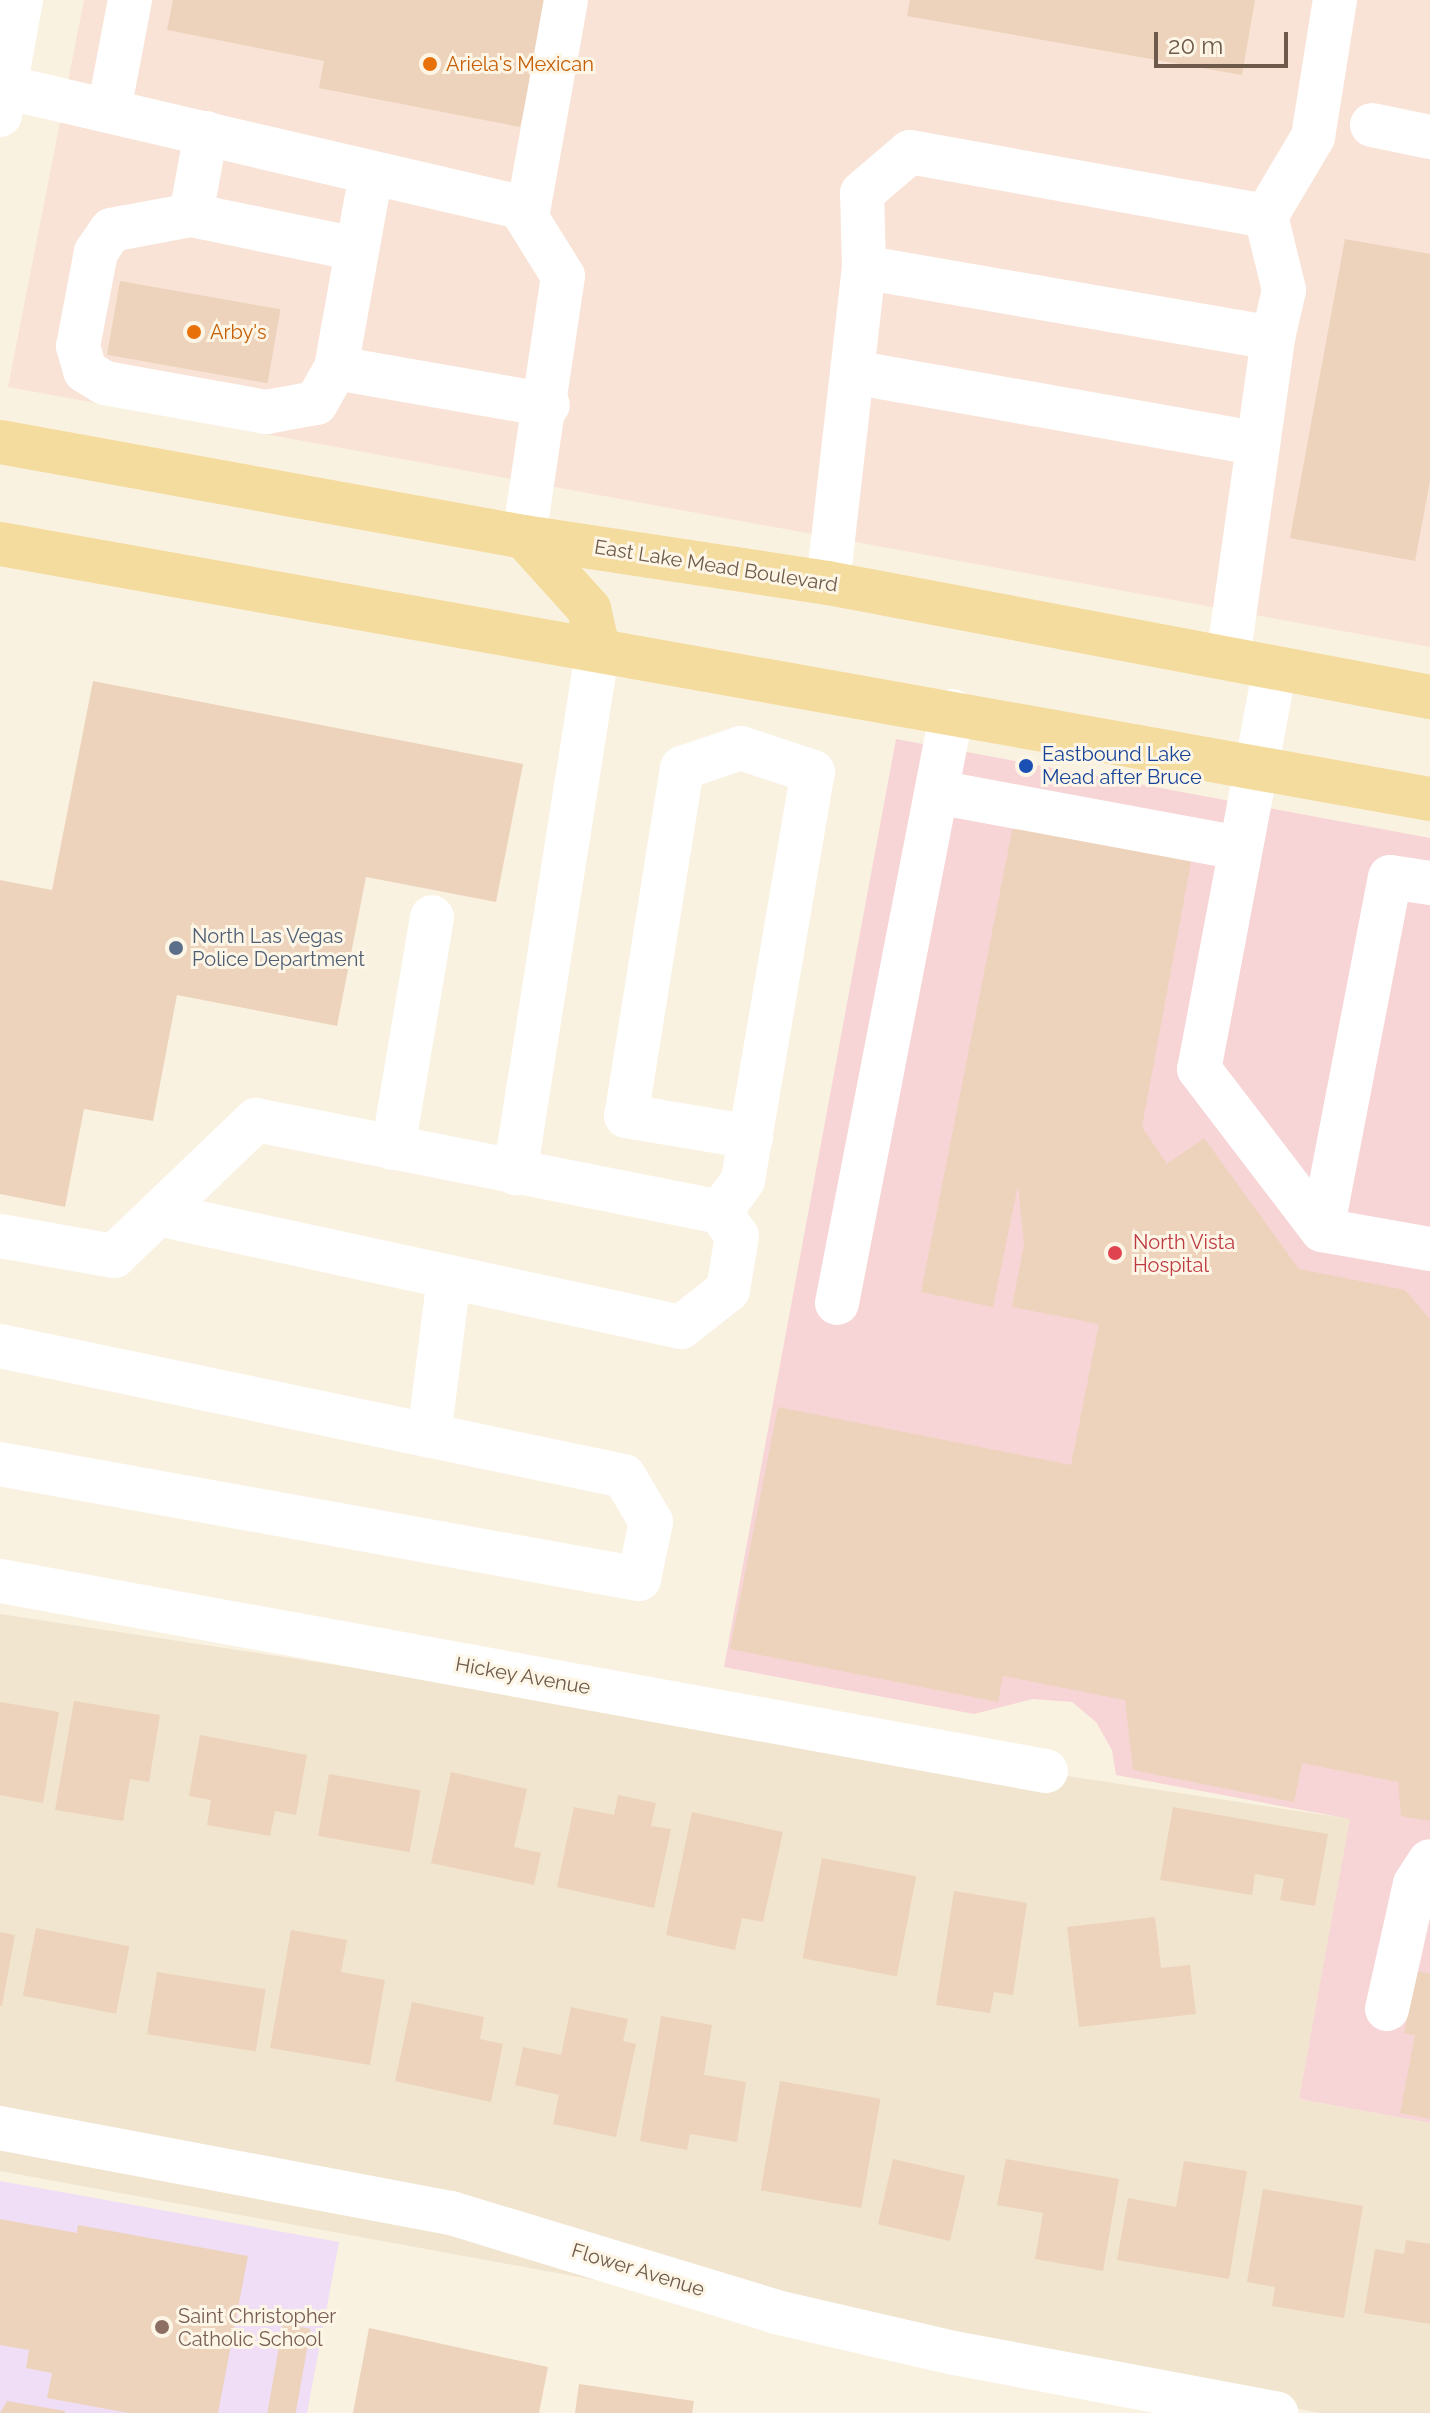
<!DOCTYPE html>
<style>
body{margin:0}
#map{position:relative;width:1430px;height:2413px;overflow:hidden;background:#faf2e1;font-family:Raleway,sans-serif}
div>[style]{position:absolute}
.residential>*{inset:0;background:#f1e5d0}
.commercial>*{inset:0;background:#f9e3d6}
.education>*{inset:0;background:#efdef6}
.medical>*{inset:0;background:#f7d5d6}
.building>*{inset:0;background:#edd3bb;transform-origin:0 0}
.minor>*{height:44px;margin:-22px;padding:0 22px;transform-origin:22px;border-radius:22px;background:#fff}
.major>*{height:44px;margin:-22px;padding:0 22px;transform-origin:22px;border-radius:22px;background:#f4db9e}
.dots>*{width:22px;height:22px;translate:-50% -50%;box-sizing:border-box;border:4px solid #fdf6e7;border-radius:50%}
span{translate:-50% -50%;white-space:nowrap;text-align:center;line-height:1.15;-webkit-text-stroke:6px #fdf6e7;paint-order:stroke}
.food-label{font-size:20px;color:#c56008}
.left{translate:0 -50%;text-align:left}
.street-label{font-size:20px;color:#6e5a4a}
.transit-label{font-size:20px;color:#164399}
.service-label{font-size:20px;color:#4e5e75}
.health-label{font-size:20px;color:#be3a42}
.education-label{font-size:20px;color:#785e54}
.scale{position:absolute;left:1154px;top:32px;width:134px;height:36px;box-sizing:border-box;border:4px solid #6e5a4a;border-top:0;padding-left:10px;font-size:24px;line-height:28px;white-space:nowrap;color:#6e5a4a;-webkit-text-stroke:6px #fdf6e7;paint-order:stroke}
</style>
<div id="map">
<div class="residential">
<div style="clip-path:polygon(0 1614px,1351px 1819px,1299px 2099px,1430px 2123px,1430px 2413px,1321px 2413px,0 2171px)"></div>
</div>
<div class="commercial">
<div style="clip-path:polygon(84px 0,1430px 0,1430px 647px,8px 387px)"></div>
</div>
<div class="education">
<div style="clip-path:polygon(0 2181px,339px 2242px,307px 2413px,0 2413px)"></div>
</div>
<div class="medical">
<div style="clip-path:polygon(896px 739px,1430px 838px,1430px 2123px,1299px 2099px,1350px 1819px,1116px 1775px,1112px 1750px,1096px 1722px,1072px 1702px,1033px 1699px,974px 1714px,724px 1667px)"></div>
</div>
<div class="building">
<div style="clip-path:polygon(173px 0,549px 0,520px 127px,319px 88px,324px 61px,167px 30px)"></div>
<div style="clip-path:polygon(910px 0,1255px 0,1242px 75px,907px 16px)"></div>
<div style="clip-path:polygon(1345px 239px,1430px 254px,1430px 481px,1415px 561px,1290px 538px)"></div>
<div style="left:120px;top:281px;width:163px;height:75px;rotate:10deg"></div>
<div style="clip-path:polygon(93px 681px,523px 764px,496px 902px,366px 877px,337px 1026px,177px 995px,153px 1121px,84px 1109px,65px 1207px,0 1194px,0 880px,52px 890px)"></div>
<div style="clip-path:polygon(1013px 826px,1192px 857px,1142px 1127px,1167px 1164px,1204px 1138px,1299px 1269px,1405px 1290px,1430px 1319px,1430px 1821px,1401px 1816px,1398px 1782px,1302px 1763px,1294px 1802px,1133px 1770px,1125px 1700px,1003px 1676px,998px 1702px,730px 1649px,778px 1407px,1071px 1465px,1099px 1324px,1012px 1307px,1024px 1244px,1018px 1185px,993px 1307px,921px 1292px)"></div>
<div style="clip-path:polygon(74px 1701px,160px 1715px,149px 1782px,130px 1779px,123px 1821px,55px 1810px)"></div>
<div style="clip-path:polygon(0 1702px,59px 1712px,43px 1803px,0 1795px)"></div>
<div style="clip-path:polygon(200px 1735px,307px 1755px,296px 1815px,275px 1811px,270px 1836px,207px 1825px,211px 1800px,189px 1796px)"></div>
<div style="clip-path:polygon(451px 1772px,527px 1789px,514px 1847px,541px 1853px,534px 1885px,431px 1863px)"></div>
<div style="left:329px;top:1774px;width:93px;height:63px;rotate:10deg"></div>
<div style="clip-path:polygon(618px 1795px,656px 1803px,651px 1826px,671px 1829px,654px 1908px,557px 1887px,574px 1807px,614px 1815px)"></div>
<div style="clip-path:polygon(1173px 1807px,1328px 1834px,1315px 1906px,1280px 1900px,1284px 1879px,1255px 1874px,1252px 1895px,1160px 1880px)"></div>
<div style="clip-path:polygon(692px 1812px,783px 1832px,763px 1922px,742px 1918px,735px 1950px,666px 1935px)"></div>
<div style="left:822px;top:1858px;width:96px;height:102px;rotate:11deg"></div>
<div style="clip-path:polygon(954px 1891px,1027px 1903px,1013px 1995px,994px 1992px,990px 2013px,936px 2005px)"></div>
<div style="clip-path:polygon(1155px 1917px,1161px 1968px,1190px 1965px,1196px 2014px,1079px 2027px,1067px 1927px)"></div>
<div style="left:36px;top:1928px;width:95px;height:69px;rotate:11deg"></div>
<div style="clip-path:polygon(291px 1930px,347px 1940px,341px 1972px,385px 1980px,370px 2065px,270px 2048px)"></div>
<div style="clip-path:polygon(0 1932px,15px 1935px,2px 2006px,0 2006px)"></div>
<div style="clip-path:polygon(1416px 1971px,1430px 1974px,1430px 2119px,1400px 2113px,1415px 2035px,1404px 2033px)"></div>
<div style="left:157px;top:1972px;width:110px;height:63px;rotate:9deg"></div>
<div style="clip-path:polygon(412px 2002px,484px 2017px,480px 2039px,503px 2044px,491px 2102px,395px 2081px)"></div>
<div style="clip-path:polygon(571px 2007px,628px 2019px,623px 2041px,636px 2044px,616px 2137px,553px 2124px,559px 2095px,515px 2085px,523px 2047px,561px 2055px)"></div>
<div style="clip-path:polygon(661px 2016px,712px 2025px,704px 2075px,746px 2082px,737px 2142px,690px 2134px,687px 2150px,640px 2141px)"></div>
<div style="left:780px;top:2081px;width:102px;height:111px;rotate:10deg"></div>
<div style="left:893px;top:2159px;width:74px;height:67px;rotate:13deg"></div>
<div style="clip-path:polygon(1006px 2159px,1119px 2179px,1103px 2271px,1035px 2259px,1043px 2213px,997px 2205px)"></div>
<div style="clip-path:polygon(1184px 2161px,1247px 2171px,1229px 2279px,1117px 2260px,1128px 2198px,1176px 2207px)"></div>
<div style="clip-path:polygon(1263px 2189px,1363px 2206px,1344px 2318px,1272px 2306px,1275px 2287px,1247px 2282px)"></div>
<div style="clip-path:polygon(0 2219px,77px 2233px,78px 2225px,248px 2256px,218px 2413px,129px 2413px,47px 2398px,52px 2373px,26px 2368px,29px 2350px,0 2345px)"></div>
<div style="clip-path:polygon(1406px 2240px,1430px 2244px,1430px 2324px,1364px 2313px,1375px 2249px,1404px 2254px)"></div>
<div style="left:283px;top:2324px;width:28px;height:91px;rotate:10deg"></div>
<div style="clip-path:polygon(369px 2328px,548px 2367px,539px 2413px,353px 2413px)"></div>
<div style="clip-path:polygon(579px 2384px,694px 2401px,692px 2413px,575px 2413px)"></div>
<div style="clip-path:polygon(7px 2401px,65px 2411px,65px 2413px,0 2413px)"></div>
</div>
<div class="minor">
<div style="left:5px;top:87px;width:529px;rotate:13.12deg"></div>
<div style="left:520px;top:207px;width:81px;rotate:58.1deg"></div>
<div style="left:563px;top:276px;width:264px;rotate:98.5deg"></div>
<div style="left:109px;top:110px;width:112px;rotate:-79.2deg"></div>
<div style="left:0;top:115px;width:117px;rotate:-79.7deg"></div>
<div style="left:1372px;top:125px;width:59px;rotate:11.7deg"></div>
<div style="left:206px;top:133px;width:83px;rotate:100.4deg"></div>
<div style="left:191px;top:215px;width:169px;rotate:11.6deg"></div>
<div style="left:191px;top:215px;width:81px;rotate:169.4deg"></div>
<div style="left:111px;top:230px;width:27px;rotate:124deg"></div>
<div style="left:96px;top:252px;width:96px;rotate:100.8deg"></div>
<div style="left:78px;top:346px;width:26px;rotate:74deg"></div>
<div style="left:85px;top:371px;width:23px;rotate:31deg"></div>
<div style="left:105px;top:383px;width:164px;rotate:10.2deg"></div>
<div style="left:266px;top:412px;width:51px;rotate:-10.2deg"></div>
<div style="left:316px;top:403px;width:40px;rotate:-60.3deg"></div>
<div style="left:336px;top:368px;width:198px;rotate:-79.8deg"></div>
<div style="left:1266px;top:216px;width:92px;rotate:-59.3deg"></div>
<div style="left:1313px;top:137px;width:139px;rotate:-80.9deg"></div>
<div style="left:527px;top:217px;width:220px;rotate:-79.8deg"></div>
<div style="left:336px;top:368px;width:215px;rotate:9.9deg"></div>
<div style="left:852px;top:372px;width:408px;rotate:10deg"></div>
<div style="left:828px;top:583px;width:318px;rotate:-83.5deg"></div>
<div style="left:864px;top:267px;width:74px;rotate:-91.5deg"></div>
<div style="left:862px;top:193px;width:63px;rotate:-40.5deg"></div>
<div style="left:910px;top:152px;width:362px;rotate:10.2deg"></div>
<div style="left:1266px;top:216px;width:76px;rotate:76.3deg"></div>
<div style="left:1284px;top:290px;width:49px;rotate:102.9deg"></div>
<div style="left:1273px;top:338px;width:415px;rotate:-170.2deg"></div>
<div style="left:1228px;top:659px;width:324px;rotate:-82deg"></div>
<div style="left:1275px;top:668px;width:408px;rotate:100.7deg"></div>
<div style="left:1199px;top:1069px;width:203px;rotate:52.6deg"></div>
<div style="left:937px;top:792px;width:308px;rotate:10.5deg"></div>
<div style="left:1430px;top:883px;width:40px;rotate:-171.5deg"></div>
<div style="left:1390px;top:877px;width:359px;rotate:100.9deg"></div>
<div style="left:1322px;top:1230px;width:110px;rotate:10deg"></div>
<div style="left:393px;top:1148px;width:234px;rotate:-80.4deg"></div>
<div style="left:515px;top:1173px;width:533px;rotate:-81.03deg"></div>
<div style="left:720px;top:1212px;width:39px;rotate:-54deg"></div>
<div style="left:743px;top:1180px;width:414px;rotate:-80.3deg"></div>
<div style="left:813px;top:772px;width:76px;rotate:-161.6deg"></div>
<div style="left:741px;top:748px;width:62px;rotate:161.3deg"></div>
<div style="left:682px;top:768px;width:352px;rotate:99.1deg"></div>
<div style="left:626px;top:1116px;width:127px;rotate:9.5deg"></div>
<div style="left:0;top:1236px;width:116px;rotate:10deg"></div>
<div style="left:114px;top:1256px;width:61px;rotate:-43.7deg"></div>
<div style="left:158px;top:1214px;width:136px;rotate:-43.8deg"></div>
<div style="left:256px;top:1120px;width:473px;rotate:11.2deg"></div>
<div style="left:720px;top:1212px;width:29px;rotate:55deg"></div>
<div style="left:737px;top:1236px;width:55px;rotate:99.5deg"></div>
<div style="left:728px;top:1290px;width:60px;rotate:141.8deg"></div>
<div style="left:681px;top:1327px;width:535px;rotate:-167.81deg"></div>
<div style="left:837px;top:1303px;width:603px;rotate:-79.01deg"></div>
<div style="left:0;top:1346px;width:637px;rotate:11.77deg"></div>
<div style="left:624px;top:1476px;width:53px;rotate:59.6deg"></div>
<div style="left:651px;top:1522px;width:58px;rotate:101.9deg"></div>
<div style="left:639px;top:1579px;width:649px;rotate:-169.8deg"></div>
<div style="left:429px;top:1436px;width:160px;rotate:-82.8deg"></div>
<div style="left:0;top:1581px;width:1063px;rotate:10.3deg"></div>
<div style="left:1387px;top:2009px;width:128px;rotate:-77.4deg"></div>
<div style="left:1415px;top:1884px;width:27px;rotate:-57deg"></div>
<div style="left:0;top:2128px;width:459px;rotate:10.7deg"></div>
<div style="left:451px;top:2213px;width:340px;rotate:16.9deg"></div>
<div style="left:776px;top:2312px;width:183px;rotate:13deg"></div>
<div style="left:954px;top:2353px;width:328px;rotate:10.6deg"></div>
</div>
<div class="major">
<div style="left:0;top:442px;width:533px;rotate:10.28deg"></div>
<div style="left:524px;top:537px;width:307px;rotate:8.6deg"></div>
<div style="left:828px;top:583px;width:613px;rotate:10.72deg"></div>
<div style="left:524px;top:537px;width:97px;rotate:47.9deg"></div>
<div style="left:589px;top:609px;width:39px;rotate:77deg"></div>
<div style="left:0;top:544px;width:1453px;rotate:10.11deg"></div>
</div>
<div class="dots">
<div style="left:430px;top:64px;background:#e8710a"></div>
<div style="left:194px;top:332px;background:#e8710a"></div>
<div style="left:1026px;top:766px;background:#1a4fb4"></div>
<div style="left:176px;top:948px;background:#5c6f8a"></div>
<div style="left:1115px;top:1253px;background:#e0444e"></div>
<div style="left:162px;top:2327px;background:#8d6e63"></div>
</div>
<div class="food-label">
<span class="left" style="left:446px;top:64px">Ariela's Mexican</span>
<span class="left" style="left:210px;top:332px">Arby's</span>
</div>
<div class="street-label">
<span style="left:716px;top:566px;rotate:9deg">East Lake Mead Boulevard</span>
<span style="left:523px;top:1676px;rotate:10deg">Hickey Avenue</span>
<span style="left:638px;top:2270px;rotate:17deg">Flower Avenue</span>
</div>
<div class="transit-label">
<span class="left" style="left:1042px;top:766px">Eastbound Lake<br>Mead after Bruce</span>
</div>
<div class="service-label">
<span class="left" style="left:192px;top:948px">North Las Vegas<br>Police Department</span>
</div>
<div class="health-label">
<span class="left" style="left:1133px;top:1254px">North Vista<br>Hospital</span>
</div>
<div class="education-label">
<span class="left" style="left:178px;top:2328px">Saint Christopher<br>Catholic School</span>
</div>
<div class="scale">20 m</div>
</div>
